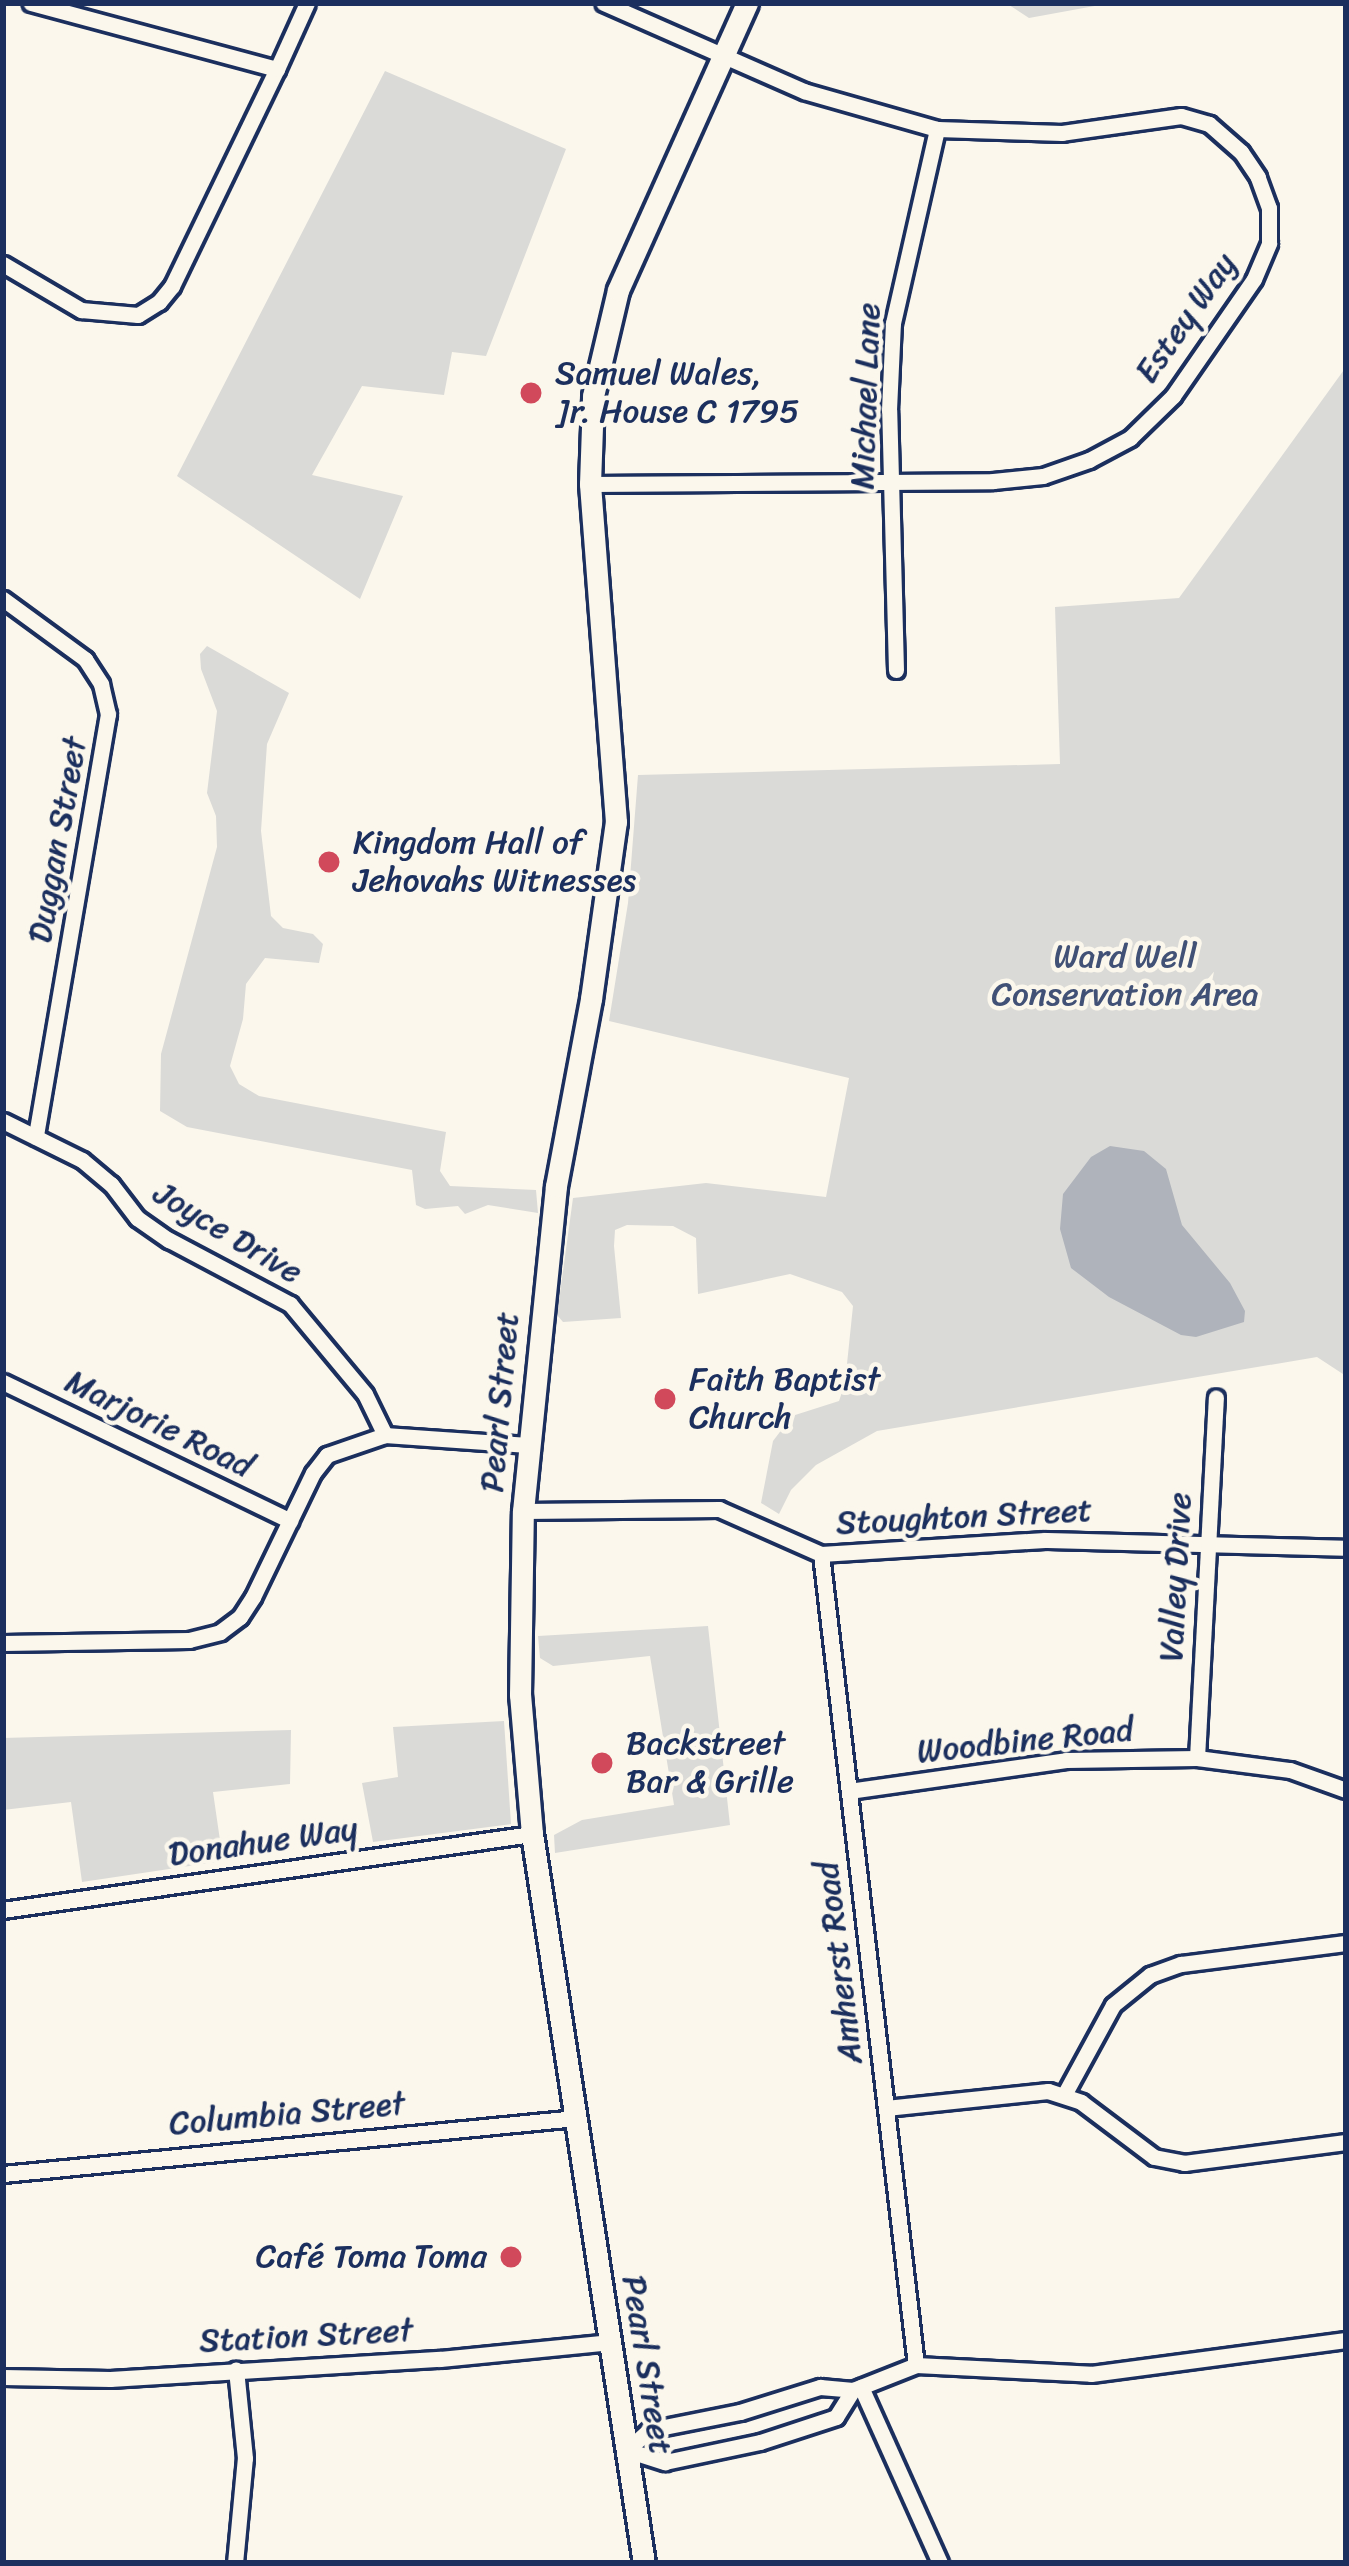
<!DOCTYPE html>
<meta charset="utf-8">
<style>
body{margin:0}
#map{position:relative;width:1349px;height:2566px;overflow:hidden;background:#fbf7ec;font-family:Sriracha,sans-serif}
div>[style]{position:absolute}
.green>*{inset:0;background:#dadad7}
.water>*{inset:0;background:#afb3bb}
.roads{filter:drop-shadow(3px 0 #1b2f5e) drop-shadow(-3px 0 #1b2f5e) drop-shadow(0 3px #1b2f5e) drop-shadow(0 -3px #1b2f5e)}
.minor>*{height:15px;margin:-7.5px;padding:0 7.5px;transform-origin:7.5px;border-radius:7.5px;background:#fbf7ec}
.secondary>*{height:21px;margin:-10.5px;padding:0 10.5px;transform-origin:10.5px;border-radius:10.5px;background:#fbf7ec}
.dots>*{width:33px;height:33px;translate:-50% -50%;box-sizing:border-box;border:6px solid #fbf7ec;border-radius:50%}
span{translate:-50% -50%;white-space:nowrap;text-align:center;line-height:1.15;-webkit-text-stroke:9px #fbf7ec;paint-order:stroke}
.street-label{font-size:33px;color:#1b2f5e}
.poi-label{font-size:33px;color:#1b2f5e}
.left{translate:0 -50%;text-align:left}
.right{translate:-100% -50%;text-align:right}
.park-label{font-size:33px;color:#415176}
.frame{position:absolute;inset:0;border:6px solid #1b2f5e;pointer-events:none}
</style>
<div id="map">
<div class="green">
<div style="clip-path:polygon(1006px 3px,1111px 3px,1029px 18px)"></div>
<div style="clip-path:polygon(385px 71px,566px 149px,486px 356px,452px 352px,444px 395px,362px 386px,312px 475px,403px 496px,360px 599px,177px 476px)"></div>
<div style="clip-path:polygon(1346px 367px,1346px 1376px,1317px 1357px,877px 1431px,816px 1465px,791px 1490px,779px 1514px,761px 1503px,773px 1441px,792px 1416px,839px 1401px,845px 1383px,853px 1306px,842px 1292px,790px 1274px,698px 1294px,696px 1238px,673px 1226px,627px 1225px,615px 1230px,614px 1246px,621px 1318px,563px 1322px,557px 1315px,573px 1198px,706px 1183px,826px 1197px,849px 1078px,609px 1021px,628px 903px,638px 775px,1060px 764px,1055px 607px,1179px 598px)"></div>
<div style="clip-path:polygon(207px 646px,289px 693px,267px 744px,261px 831px,271px 916px,283px 928px,313px 934px,323px 944px,319px 963px,265px 958px,246px 984px,243px 1019px,230px 1066px,239px 1084px,259px 1096px,446px 1132px,440px 1171px,450px 1186px,536px 1190px,538px 1213px,488px 1205px,465px 1214px,458px 1206px,425px 1209px,416px 1205px,412px 1170px,187px 1127px,160px 1111px,161px 1054px,217px 847px,216px 816px,207px 793px,217px 711px,201px 669px,200px 654px)"></div>
<div style="clip-path:polygon(708px 1626px,730px 1825px,555px 1853px,554px 1835px,582px 1820px,674px 1805px,650px 1656px,553px 1666px,540px 1658px,538px 1636px)"></div>
<div style="clip-path:polygon(504px 1721px,511px 1824px,373px 1842px,362px 1783px,398px 1777px,393px 1727px)"></div>
<div style="clip-path:polygon(291px 1730px,290px 1784px,213px 1792px,223px 1861px,82px 1882px,71px 1802px,3px 1810px,3px 1738px)"></div>
</div>
<div class="water">
<div style="clip-path:polygon(1110px 1146px,1144px 1151px,1166px 1169px,1182px 1225px,1230px 1283px,1245px 1311px,1244px 1322px,1196px 1337px,1181px 1335px,1109px 1297px,1071px 1268px,1060px 1229px,1063px 1194px,1091px 1157px)"></div>
</div>
<div class="roads">
<div class="minor">
<div style="left:277px;top:69px;width:72px;rotate:-65.6deg"></div>
<div style="left:3px;top:264px;width:91px;rotate:30.5deg"></div>
<div style="left:81px;top:310px;width:57px;rotate:5deg"></div>
<div style="left:138px;top:315px;width:25px;rotate:-32deg"></div>
<div style="left:159px;top:302px;width:21px;rotate:-51deg"></div>
<div style="left:172px;top:286px;width:241px;rotate:-64.2deg"></div>
<div style="left:277px;top:69px;width:255px;rotate:-165deg"></div>
<div style="left:590px;top:484px;width:403px;rotate:-0.4deg"></div>
<div style="left:993px;top:481px;width:50px;rotate:-5.7deg"></div>
<div style="left:1043px;top:476px;width:49px;rotate:-19.2deg"></div>
<div style="left:1089px;top:460px;width:47px;rotate:-28.2deg"></div>
<div style="left:1130px;top:438px;width:60px;rotate:-44.3deg"></div>
<div style="left:1173px;top:396px;width:142px;rotate:-55.3deg"></div>
<div style="left:1254px;top:279px;width:39px;rotate:-67deg"></div>
<div style="left:1269px;top:243px;width:35px;rotate:-90deg"></div>
<div style="left:1269px;top:208px;width:33px;rotate:-110deg"></div>
<div style="left:1258px;top:177px;width:30px;rotate:-124deg"></div>
<div style="left:1241px;top:152px;width:43px;rotate:-138.8deg"></div>
<div style="left:1209px;top:124px;width:29px;rotate:-164deg"></div>
<div style="left:1181px;top:116px;width:120px;rotate:171.9deg"></div>
<div style="left:1062px;top:133px;width:125px;rotate:-178.2deg"></div>
<div style="left:937px;top:129px;width:138px;rotate:-164.1deg"></div>
<div style="left:804px;top:91px;width:219px;rotate:-156.3deg"></div>
<div style="left:3px;top:599px;width:102px;rotate:36.2deg"></div>
<div style="left:85px;top:659px;width:30px;rotate:57deg"></div>
<div style="left:101px;top:684px;width:31px;rotate:77deg"></div>
<div style="left:108px;top:714px;width:429px;rotate:99.7deg"></div>
<div style="left:896px;top:670px;width:260px;rotate:-91.5deg"></div>
<div style="left:889px;top:410px;width:87px;rotate:-87.4deg"></div>
<div style="left:893px;top:323px;width:199px;rotate:-77.2deg"></div>
<div style="left:3px;top:1121px;width:88px;rotate:26.3deg"></div>
<div style="left:82px;top:1160px;width:38px;rotate:40deg"></div>
<div style="left:111px;top:1184px;width:43px;rotate:52.6deg"></div>
<div style="left:137px;top:1218px;width:39px;rotate:35deg"></div>
<div style="left:169px;top:1240px;width:137px;rotate:27.9deg"></div>
<div style="left:290px;top:1304px;width:117px;rotate:50.2deg"></div>
<div style="left:365px;top:1394px;width:46px;rotate:64deg"></div>
<div style="left:3px;top:1382px;width:319px;rotate:25.8deg"></div>
<div style="left:523px;top:1511px;width:196px;rotate:-0.6deg"></div>
<div style="left:719px;top:1509px;width:111px;rotate:23.8deg"></div>
<div style="left:821px;top:1554px;width:224px;rotate:-3.6deg"></div>
<div style="left:1045px;top:1540px;width:301px;rotate:1.5deg"></div>
<div style="left:821px;top:1554px;width:817px;rotate:83.32deg"></div>
<div style="left:3px;top:1643px;width:186px;rotate:-0.9deg"></div>
<div style="left:189px;top:1640px;width:32px;rotate:-14deg"></div>
<div style="left:220px;top:1632px;width:25px;rotate:-37deg"></div>
<div style="left:240px;top:1617px;width:24px;rotate:-57deg"></div>
<div style="left:253px;top:1597px;width:138px;rotate:-64.2deg"></div>
<div style="left:313px;top:1473px;width:23px;rotate:-52deg"></div>
<div style="left:327px;top:1455px;width:61px;rotate:-19deg"></div>
<div style="left:385px;top:1435px;width:143px;rotate:4deg"></div>
<div style="left:1197px;top:1758px;width:361px;rotate:-87deg"></div>
<div style="left:849px;top:1791px;width:219px;rotate:-8.1deg"></div>
<div style="left:1066px;top:1760px;width:131px;rotate:-0.9deg"></div>
<div style="left:1197px;top:1758px;width:94px;rotate:7.4deg"></div>
<div style="left:1290px;top:1770px;width:59px;rotate:19.7deg"></div>
<div style="left:3px;top:1910px;width:534px;rotate:-8.18deg"></div>
<div style="left:1064px;top:2095px;width:102px;rotate:-61.4deg"></div>
<div style="left:1113px;top:2005px;width:48px;rotate:-39deg"></div>
<div style="left:1150px;top:1975px;width:33px;rotate:-20deg"></div>
<div style="left:1181px;top:1964px;width:166px;rotate:-7.3deg"></div>
<div style="left:886px;top:2108px;width:163px;rotate:-6deg"></div>
<div style="left:1048px;top:2091px;width:35px;rotate:18deg"></div>
<div style="left:1081px;top:2102px;width:91px;rotate:37deg"></div>
<div style="left:1154px;top:2157px;width:31px;rotate:11deg"></div>
<div style="left:1184px;top:2163px;width:163px;rotate:-7.4deg"></div>
<div style="left:3px;top:2174px;width:576px;rotate:-5.58deg"></div>
<div style="left:3px;top:2377px;width:107px;rotate:1.1deg"></div>
<div style="left:110px;top:2379px;width:331px;rotate:-3.5deg"></div>
<div style="left:440px;top:2359px;width:172px;rotate:-5.7deg"></div>
<div style="left:861px;top:2387px;width:193px;rotate:65.8deg"></div>
<div style="left:627px;top:2450px;width:30px;rotate:-42deg"></div>
<div style="left:649px;top:2430px;width:93px;rotate:-11.2deg"></div>
<div style="left:740px;top:2412px;width:84px;rotate:-17.4deg"></div>
<div style="left:820px;top:2387px;width:33px;rotate:5deg"></div>
<div style="left:853px;top:2390px;width:68px;rotate:-21.6deg"></div>
<div style="left:916px;top:2365px;width:175px;rotate:2.9deg"></div>
<div style="left:1091px;top:2374px;width:257px;rotate:-7.6deg"></div>
<div style="left:627px;top:2450px;width:40px;rotate:18deg"></div>
<div style="left:665px;top:2462px;width:97px;rotate:-11.9deg"></div>
<div style="left:760px;top:2442px;width:80px;rotate:-18.2deg"></div>
<div style="left:836px;top:2417px;width:32px;rotate:-58deg"></div>
<div style="left:235px;top:2563px;width:105px;rotate:-84.6deg"></div>
<div style="left:245px;top:2458px;width:89px;rotate:-95.8deg"></div>
</div>
<div class="secondary">
<div style="left:644px;top:2563px;width:738px;rotate:-98.73deg"></div>
<div style="left:532px;top:1834px;width:140px;rotate:-94.9deg"></div>
<div style="left:520px;top:1695px;width:184px;rotate:-89.1deg"></div>
<div style="left:523px;top:1511px;width:327px;rotate:-84.2deg"></div>
<div style="left:556px;top:1186px;width:190px;rotate:-79.4deg"></div>
<div style="left:591px;top:999px;width:179px;rotate:-82deg"></div>
<div style="left:616px;top:822px;width:339px;rotate:-94.4deg"></div>
<div style="left:590px;top:484px;width:88px;rotate:-88deg"></div>
<div style="left:593px;top:396px;width:109px;rotate:-76.7deg"></div>
<div style="left:618px;top:290px;width:315px;rotate:-65.8deg"></div>
</div>
</div>
<div class="dots">
<div style="left:531px;top:393px;background:#d1495b"></div>
<div style="left:329px;top:862px;background:#d1495b"></div>
<div style="left:665px;top:1399px;background:#d1495b"></div>
<div style="left:602px;top:1763px;background:#d1495b"></div>
<div style="left:511px;top:2257px;background:#d1495b"></div>
</div>
<div class="street-label">
<span style="left:1186px;top:318px;rotate:-55deg">Estey Way</span>
<span style="left:866px;top:396px;rotate:-88deg">Michael Lane</span>
<span style="left:58px;top:840px;rotate:-80deg">Duggan Street</span>
<span style="left:228px;top:1233px;rotate:31deg">Joyce Drive</span>
<span style="left:500px;top:1402px;rotate:-85deg">Pearl Street</span>
<span style="left:159px;top:1424px;rotate:26deg">Marjorie Road</span>
<span style="left:964px;top:1517px;rotate:-3deg">Stoughton Street</span>
<span style="left:1176px;top:1577px;rotate:-87deg">Valley Drive</span>
<span style="left:1025px;top:1741px;rotate:-6deg">Woodbine Road</span>
<span style="left:263px;top:1842px;rotate:-8deg">Donahue Way</span>
<span style="left:839px;top:1963px;rotate:-97deg">Amherst Road</span>
<span style="left:287px;top:2114px;rotate:-5deg">Columbia Street</span>
<span style="left:306px;top:2336px;rotate:-3deg">Station Street</span>
<span style="left:647px;top:2365px;rotate:81deg">Pearl Street</span>
</div>
<div class="poi-label">
<span class="left" style="left:555px;top:393px">Samuel Wales,<br>]r. House C 1795</span>
<span class="left" style="left:353px;top:862px">Kingdom Hall of<br>Jehovahs Witnesses</span>
<span class="left" style="left:689px;top:1399px">Faith Baptist<br>Church</span>
<span class="left" style="left:626px;top:1763px">Backstreet<br>Bar &amp; Grille</span>
<span class="right" style="left:487px;top:2257px">Café Toma Toma</span>
</div>
<div class="park-label">
<span style="left:1125px;top:976px">Ward Well<br>Conservation Area</span>
</div>
<div class="frame"></div>
</div>
